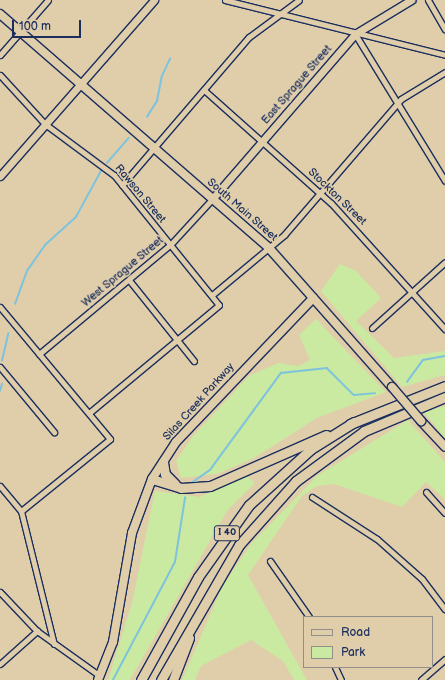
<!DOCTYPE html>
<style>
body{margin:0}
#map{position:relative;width:445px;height:680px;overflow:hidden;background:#e0ceab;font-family:"Balsamiq Sans",sans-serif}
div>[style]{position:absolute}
.green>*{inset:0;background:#cae9a1}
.stream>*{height:1.5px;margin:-0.75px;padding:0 0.75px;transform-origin:0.75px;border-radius:0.75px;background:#7dc3dd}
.roads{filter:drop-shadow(1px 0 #1b2f5e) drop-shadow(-1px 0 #1b2f5e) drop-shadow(0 1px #1b2f5e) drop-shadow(0 -1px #1b2f5e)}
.street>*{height:5px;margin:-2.5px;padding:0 2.5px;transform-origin:2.5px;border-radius:2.5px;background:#e0ceab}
.secondary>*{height:7px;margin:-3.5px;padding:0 3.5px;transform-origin:3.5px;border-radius:3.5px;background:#e0ceab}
.primary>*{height:8px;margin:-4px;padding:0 4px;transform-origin:4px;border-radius:4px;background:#e0ceab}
.highway>*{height:9px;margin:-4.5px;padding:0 4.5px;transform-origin:4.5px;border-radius:4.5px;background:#e0ceab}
.bridges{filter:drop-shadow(1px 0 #1b2f5e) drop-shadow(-1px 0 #1b2f5e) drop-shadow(0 1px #1b2f5e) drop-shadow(0 -1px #1b2f5e)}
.primary-bridge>*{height:8px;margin:-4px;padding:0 4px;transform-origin:4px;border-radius:4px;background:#e0ceab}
span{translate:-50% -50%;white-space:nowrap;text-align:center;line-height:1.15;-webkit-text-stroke:3.5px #e0ceab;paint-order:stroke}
.shield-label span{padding:1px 3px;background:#e0ceab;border:1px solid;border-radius:3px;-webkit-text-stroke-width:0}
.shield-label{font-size:10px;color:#1b2f5e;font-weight:700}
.street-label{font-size:11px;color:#1b2f5e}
.legend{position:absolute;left:303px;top:616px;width:130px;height:52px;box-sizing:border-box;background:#e0ceab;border:1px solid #918e8c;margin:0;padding:5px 7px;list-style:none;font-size:12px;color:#1b2f5e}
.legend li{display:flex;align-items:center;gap:8px;height:20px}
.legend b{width:20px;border:1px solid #918e8c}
.scale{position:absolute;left:12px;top:20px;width:69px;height:18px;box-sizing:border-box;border:2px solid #1b2f5e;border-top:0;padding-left:5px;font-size:12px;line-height:14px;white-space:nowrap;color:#1b2f5e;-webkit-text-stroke:3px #e0ceab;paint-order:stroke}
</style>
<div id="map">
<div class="green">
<div style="clip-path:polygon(340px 264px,356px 271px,381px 298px,356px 321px,394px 358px,445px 351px,445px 375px,402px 387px,321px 291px)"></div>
<div style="clip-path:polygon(316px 319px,386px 392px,317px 418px,254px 458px,217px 474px,181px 478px,176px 461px,193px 436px,249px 376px,278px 363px,298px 366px,310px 360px,299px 335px)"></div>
<div style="clip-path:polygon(445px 406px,445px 438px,424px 412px)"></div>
<div style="clip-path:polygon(408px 420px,445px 462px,445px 499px,426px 482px,402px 507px,334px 484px,317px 486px,302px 496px,248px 575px,307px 680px,294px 680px,283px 661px,251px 640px,201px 666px,195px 680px,182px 680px,223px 585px,251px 544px,318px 475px)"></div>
<div style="clip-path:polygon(245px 475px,255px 483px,227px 511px,130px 680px,108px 680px,132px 603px,155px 491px,200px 497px)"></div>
</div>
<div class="stream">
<div style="left:147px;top:117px;width:19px;rotate:-58deg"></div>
<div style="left:157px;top:101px;width:25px;rotate:-79deg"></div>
<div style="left:162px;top:76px;width:19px;rotate:-65deg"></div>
<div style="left:107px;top:163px;width:33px;rotate:-49deg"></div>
<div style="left:15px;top:304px;width:35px;rotate:-70deg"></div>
<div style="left:27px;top:271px;width:32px;rotate:-55deg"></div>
<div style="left:45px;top:245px;width:42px;rotate:-42.1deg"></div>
<div style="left:76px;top:217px;width:52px;rotate:-61.5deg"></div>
<div style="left:2px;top:361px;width:28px;rotate:-77deg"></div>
<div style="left:407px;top:382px;width:27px;rotate:-54deg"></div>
<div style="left:423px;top:360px;width:22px;rotate:-10deg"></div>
<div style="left:0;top:391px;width:7px;rotate:-74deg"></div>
<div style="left:190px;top:484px;width:24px;rotate:-35deg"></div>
<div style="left:210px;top:470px;width:120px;rotate:-53.8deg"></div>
<div style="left:281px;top:373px;width:46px;rotate:-6.2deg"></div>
<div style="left:327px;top:368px;width:38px;rotate:45deg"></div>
<div style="left:354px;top:395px;width:21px;rotate:-5deg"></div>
<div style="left:113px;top:680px;width:133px;rotate:-62.3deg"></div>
<div style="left:175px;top:562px;width:65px;rotate:-81.1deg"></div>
</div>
<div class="roads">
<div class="street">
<div style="left:225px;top:0;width:227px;rotate:14deg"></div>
<div style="left:428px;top:0;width:34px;rotate:60deg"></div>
<div style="left:355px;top:34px;width:172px;rotate:58.5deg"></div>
<div style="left:0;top:55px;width:73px;rotate:-48.9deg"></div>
<div style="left:0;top:75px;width:67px;rotate:47.4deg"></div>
<div style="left:45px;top:124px;width:86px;rotate:36.5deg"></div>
<div style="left:114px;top:175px;width:167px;rotate:51.1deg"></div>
<div style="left:219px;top:305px;width:169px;rotate:140.3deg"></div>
<div style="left:204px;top:90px;width:170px;rotate:41.7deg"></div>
<div style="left:331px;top:203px;width:170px;rotate:47.9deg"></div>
<div style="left:122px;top:185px;width:195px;rotate:-49.4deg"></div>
<div style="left:249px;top:37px;width:62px;rotate:-36.5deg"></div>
<div style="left:129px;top:280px;width:104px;rotate:51.3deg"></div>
<div style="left:212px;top:295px;width:94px;rotate:-39.8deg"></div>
<div style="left:284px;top:235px;width:179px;rotate:-49.3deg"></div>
<div style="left:401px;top:99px;width:52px;rotate:-31.5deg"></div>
<div style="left:0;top:307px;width:172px;rotate:50.2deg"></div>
<div style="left:110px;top:439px;width:114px;rotate:141deg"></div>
<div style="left:372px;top:328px;width:98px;rotate:-42.1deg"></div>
<div style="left:39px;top:354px;width:170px;rotate:-39.8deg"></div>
<div style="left:170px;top:245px;width:64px;rotate:-47.5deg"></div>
<div style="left:0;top:367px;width:85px;rotate:50.3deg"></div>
<div style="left:0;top:486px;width:33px;rotate:50deg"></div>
<div style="left:21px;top:511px;width:137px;rotate:76.1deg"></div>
<div style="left:426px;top:492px;width:28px;rotate:48deg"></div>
<div style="left:312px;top:497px;width:77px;rotate:32.9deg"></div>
<div style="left:377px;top:539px;width:60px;rotate:41.6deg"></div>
<div style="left:422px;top:579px;width:38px;rotate:53deg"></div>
<div style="left:270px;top:561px;width:68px;rotate:55.1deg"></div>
<div style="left:0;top:592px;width:54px;rotate:46.5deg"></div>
<div style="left:37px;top:631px;width:77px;rotate:35.5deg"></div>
<div style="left:0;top:664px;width:50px;rotate:-41.7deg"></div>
<div style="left:335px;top:667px;width:14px;rotate:65deg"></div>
<div style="left:421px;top:680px;width:32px;rotate:-41deg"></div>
</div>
<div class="secondary">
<div style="left:0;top:176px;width:234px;rotate:-48.8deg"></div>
<div style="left:213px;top:198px;width:217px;rotate:-49.1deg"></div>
<div style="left:355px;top:34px;width:66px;rotate:-31.3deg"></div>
</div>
<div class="primary">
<div style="left:0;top:14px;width:357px;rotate:41deg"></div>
<div style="left:269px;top:248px;width:186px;rotate:48.5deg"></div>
<div style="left:421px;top:421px;width:35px;rotate:47deg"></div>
<div style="left:98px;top:680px;width:41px;rotate:-68.5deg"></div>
<div style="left:113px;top:642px;width:111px;rotate:-80.1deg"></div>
<div style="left:132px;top:533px;width:58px;rotate:-69.7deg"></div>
<div style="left:152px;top:479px;width:44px;rotate:-57deg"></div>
<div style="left:176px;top:442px;width:199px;rotate:-46.4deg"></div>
</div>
<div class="highway">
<div style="left:350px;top:424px;width:102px;rotate:-21.8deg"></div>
<div style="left:163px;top:462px;width:12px;rotate:81deg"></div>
<div style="left:165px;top:474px;width:14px;rotate:45deg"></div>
<div style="left:152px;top:479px;width:30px;rotate:17deg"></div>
<div style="left:181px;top:488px;width:29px;rotate:-4deg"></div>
<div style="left:210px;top:486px;width:127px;rotate:-23.7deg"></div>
<div style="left:141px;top:680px;width:118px;rotate:-61deg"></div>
<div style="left:198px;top:577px;width:88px;rotate:-54.7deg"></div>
<div style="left:249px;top:505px;width:84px;rotate:-42.1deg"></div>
<div style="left:311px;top:449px;width:51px;rotate:-32.1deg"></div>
<div style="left:161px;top:680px;width:156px;rotate:-60deg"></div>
<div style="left:239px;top:545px;width:86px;rotate:-48.3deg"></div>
<div style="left:296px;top:481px;width:84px;rotate:-36.3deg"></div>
<div style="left:364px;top:431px;width:88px;rotate:-22.8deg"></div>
<div style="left:173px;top:680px;width:45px;rotate:-69.1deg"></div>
</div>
</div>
<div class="bridges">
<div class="primary-bridge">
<div style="left:392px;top:387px;width:45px;rotate:49.5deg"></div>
</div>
</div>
<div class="shield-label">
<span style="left:227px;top:533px">I 40</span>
</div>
<div class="street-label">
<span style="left:297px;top:85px;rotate:-49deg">East Sprague Street</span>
<span style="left:140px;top:194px;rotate:50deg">Rawson Street</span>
<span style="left:337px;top:197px;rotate:44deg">Stockton Street</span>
<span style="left:242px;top:210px;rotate:41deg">South Main Street</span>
<span style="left:123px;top:272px;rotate:-40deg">West Sprague Street</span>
<span style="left:199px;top:402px;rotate:-48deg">Silas Creek Parkway</span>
</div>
<ul class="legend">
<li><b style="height:5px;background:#e0ceab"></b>Road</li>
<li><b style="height:11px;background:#cae9a1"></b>Park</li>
</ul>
<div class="scale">100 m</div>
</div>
